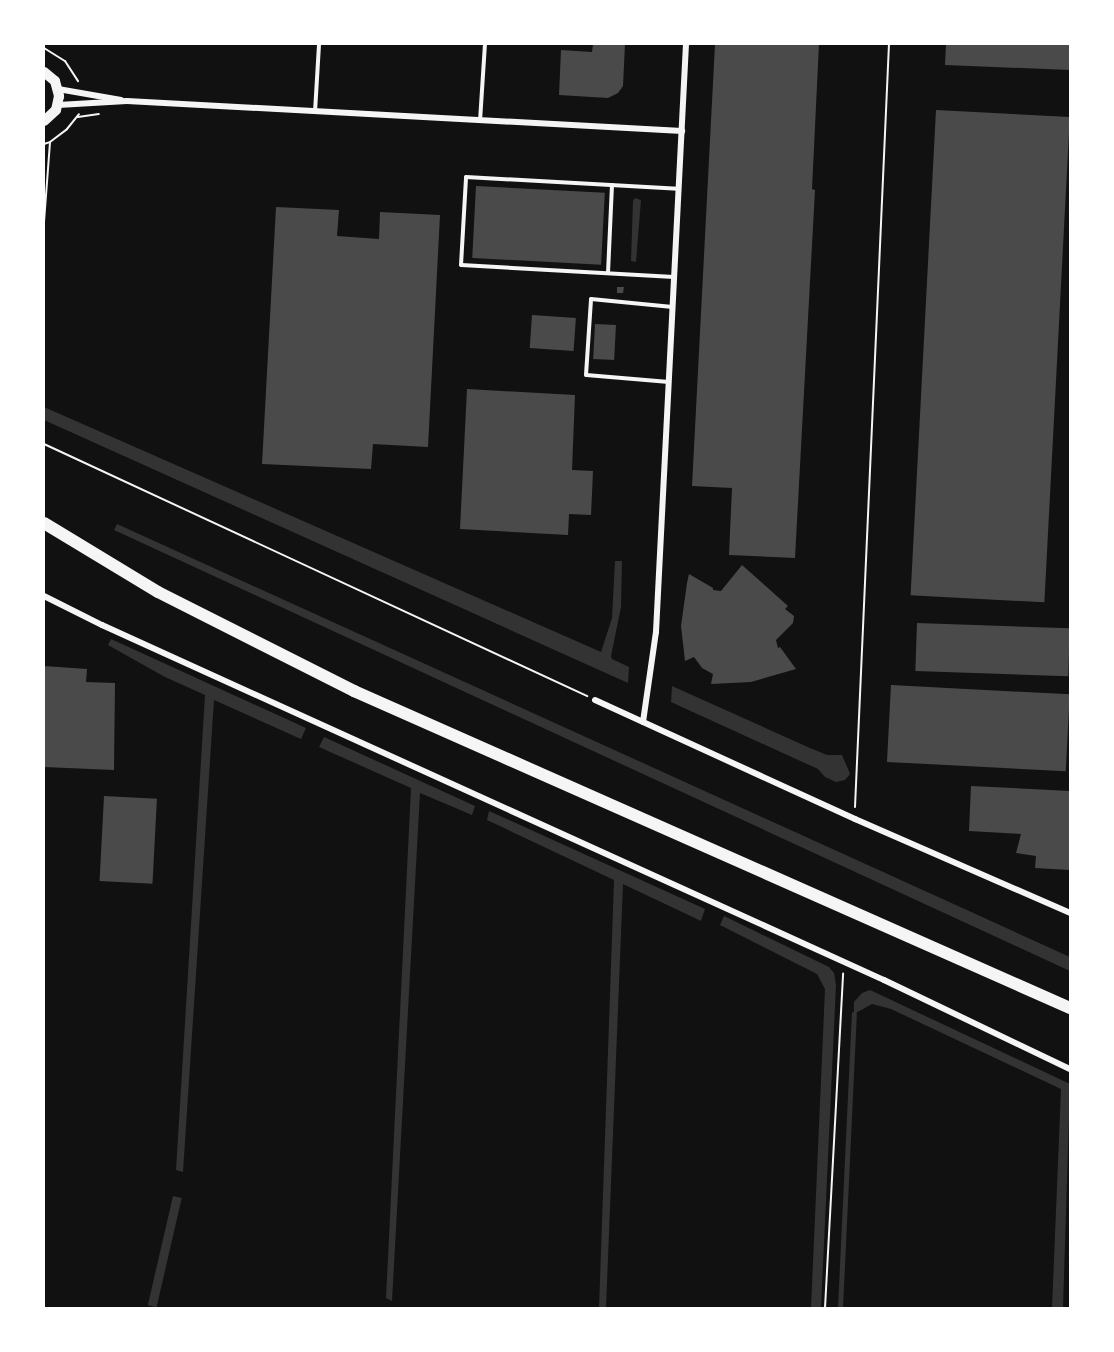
<!DOCTYPE html>
<style>
body{margin:0}
#map{position:relative;width:1114px;height:1352px;overflow:hidden;background:#111;font-family:"DM Sans",sans-serif}
div>[style]{position:absolute}
.water>*{inset:0;background:#333;transform-origin:0 0}
.stream>*{height:4.5px;margin:-2.25px;padding:0 2.25px;transform-origin:2.25px;border-radius:2.25px;background:#333}
.building>*{inset:0;background:#4a4a4a;transform-origin:0 0}
.path>*{height:2px;margin:-1px;padding:0 1px;transform-origin:1px;border-radius:1px;background:#f5f5f5}
.service>*{height:4px;margin:-2px;padding:0 2px;transform-origin:2px;border-radius:2px;background:#f5f5f5}
.minor>*{height:6px;margin:-3px;padding:0 3px;transform-origin:3px;border-radius:3px;background:#f5f5f5}
.tertiary>*{height:10px;margin:-5px;padding:0 5px;transform-origin:5px;border-radius:5px;background:#f5f5f5}
.primary>*{height:12px;margin:-6px;padding:0 6px;transform-origin:6px;border-radius:6px;background:#f5f5f5}
span{translate:-50% -50%;white-space:nowrap;text-align:center;line-height:1.15;-webkit-text-stroke:5px #fff;paint-order:stroke}
.frame{position:absolute;inset:0;border:45px solid #fff;pointer-events:none}
</style>
<div id="map">
<div class="water">
<div style="clip-path:polygon(635px 198px,641px 200px,636px 262px,631px 261px,633px 201px)"></div>
<div style="clip-path:polygon(44px 407px,601px 652px,612px 618px,615px 561px,622px 561px,621px 607px,611px 656px,612px 659px,629px 667px,628px 683px,44px 420px)"></div>
<div style="clip-path:polygon(117px 524px,1070px 957px,1070px 971px,114px 530px)"></div>
<div style="clip-path:polygon(111px 639px,306px 728px,301px 739px,214px 700px,183px 1172px,176px 1170px,205px 695px,165px 677px,108px 645px)"></div>
<div style="clip-path:polygon(672px 686px,810px 748px,827px 755px,842px 755px,850px 774px,845px 780px,836px 782px,825px 777px,818px 769px,671px 702px)"></div>
<div style="clip-path:polygon(324px 737px,475px 806px,472px 815px,420px 793px,392px 1301px,386px 1298px,411px 788px,319px 747px)"></div>
<div style="clip-path:polygon(489px 811px,705px 909px,701px 921px,623px 884px,606px 1308px,599px 1308px,614px 880px,487px 820px)"></div>
<div style="clip-path:polygon(724px 916px,829px 967px,834px 973px,836px 985px,821px 1308px,811px 1308px,825px 989px,817px 974px,720px 925px)"></div>
<div style="clip-path:polygon(870px 990px,1070px 1084px,1063px 1308px,1052px 1308px,1061px 1089px,891px 1009px,872px 1004px,854px 1014px,854px 1002px,862px 993px)"></div>
<div style="left:173px;top:1196px;width:9px;height:112px;rotate:13deg"></div>
</div>
<div class="stream">
<div style="left:840px;top:1308px;width:294px;rotate:-87.3deg"></div>
</div>
<div class="building">
<div style="clip-path:polygon(593px 44px,625px 44px,623px 86px,618px 93px,608px 98px,559px 95px,561px 50px,592px 52px)"></div>
<div style="clip-path:polygon(715px 44px,819px 44px,812px 189px,815px 190px,795px 558px,729px 555px,732px 488px,692px 486px)"></div>
<div style="clip-path:polygon(946px 44px,1070px 44px,1070px 70px,945px 65px)"></div>
<div style="left:936px;top:110px;width:134px;height:486px;rotate:3deg"></div>
<div style="left:476px;top:186px;width:129px;height:72px;rotate:3deg"></div>
<div style="clip-path:polygon(276px 207px,339px 210px,337px 236px,379px 239px,380px 212px,440px 215px,428px 447px,373px 444px,371px 469px,262px 464px)"></div>
<div style="clip-path:polygon(617px 287px,624px 287px,623px 293px,617px 293px)"></div>
<div style="left:532px;top:315px;width:44px;height:33px;rotate:4deg"></div>
<div style="left:595px;top:324px;width:21px;height:35px;rotate:3deg"></div>
<div style="clip-path:polygon(467px 389px,575px 395px,572px 470px,593px 471px,592px 494px,591px 515px,569px 514px,568px 535px,460px 529px)"></div>
<div style="clip-path:polygon(742px 565px,788px 606px,785px 609px,794px 616px,793px 623px,776px 640px,778px 648px,780px 647px,796px 669px,751px 682px,711px 684px,713px 674px,702px 668px,694px 657px,685px 661px,681px 626px,687px 583px,689px 574px,713px 588px,713px 590px,721px 591px)"></div>
<div style="left:917px;top:623px;width:153px;height:48px;rotate:2deg"></div>
<div style="clip-path:polygon(44px 666px,87px 669px,86px 682px,115px 683px,114px 770px,44px 767px)"></div>
<div style="left:891px;top:685px;width:179px;height:77px;rotate:3deg"></div>
<div style="clip-path:polygon(971px 786px,1070px 791px,1070px 870px,1035px 868px,1036px 856px,1016px 853px,1021px 834px,969px 831px)"></div>
<div style="left:104px;top:796px;width:53px;height:85px;rotate:3deg"></div>
</div>
<div class="path">
<div style="left:44px;top:48px;width:25px;rotate:32deg"></div>
<div style="left:65px;top:61px;width:24px;rotate:57deg"></div>
<div style="left:78px;top:117px;width:21px;rotate:-8deg"></div>
<div style="left:44px;top:144px;width:6px;rotate:-18deg"></div>
<div style="left:50px;top:142px;width:21px;rotate:-37deg"></div>
<div style="left:67px;top:129px;width:19px;rotate:-51deg"></div>
<div style="left:44px;top:222px;width:80px;rotate:-85.7deg"></div>
<div style="left:44px;top:444px;width:599px;rotate:24.9deg"></div>
<div style="left:855px;top:807px;width:764px;rotate:-87.45deg"></div>
<div style="left:825px;top:1308px;width:335px;rotate:-86.9deg"></div>
</div>
<div class="service">
<div style="left:315px;top:112px;width:68px;rotate:-86.6deg"></div>
<div style="left:480px;top:121px;width:77px;rotate:-86.3deg"></div>
<div style="left:608px;top:273px;width:88px;rotate:-87.4deg"></div>
<div style="left:674px;top:277px;width:213px;rotate:-176.8deg"></div>
<div style="left:461px;top:265px;width:88px;rotate:-86.7deg"></div>
<div style="left:466px;top:177px;width:212px;rotate:3.2deg"></div>
<div style="left:669px;top:382px;width:83px;rotate:-175.2deg"></div>
<div style="left:586px;top:375px;width:76px;rotate:-86.2deg"></div>
<div style="left:591px;top:299px;width:82px;rotate:5.6deg"></div>
</div>
<div class="minor">
<div style="left:58px;top:89px;width:64px;rotate:9.9deg"></div>
<div style="left:58px;top:105px;width:69px;rotate:-3.3deg"></div>
<div style="left:127px;top:101px;width:556px;rotate:3.09deg"></div>
<div style="left:44px;top:596px;width:65px;rotate:26.6deg"></div>
<div style="left:102px;top:625px;width:859px;rotate:24.42deg"></div>
<div style="left:884px;top:980px;width:206px;rotate:25.6deg"></div>
<div style="left:595px;top:700px;width:286px;rotate:24.6deg"></div>
<div style="left:855px;top:819px;width:235px;rotate:23.6deg"></div>
<div style="left:643px;top:722px;width:91px;rotate:-81.8deg"></div>
<div style="left:656px;top:632px;width:589px;rotate:-87.08deg"></div>
</div>
<div class="tertiary">
<div style="left:44px;top:72px;width:14px;rotate:39deg"></div>
<div style="left:55px;top:81px;width:16px;rotate:75deg"></div>
<div style="left:59px;top:96px;width:14px;rotate:102deg"></div>
<div style="left:56px;top:110px;width:16px;rotate:137deg"></div>
</div>
<div class="primary">
<div style="left:44px;top:523px;width:133px;rotate:31.2deg"></div>
<div style="left:158px;top:592px;width:220px;rotate:26.8deg"></div>
<div style="left:354px;top:691px;width:783px;rotate:23.88deg"></div>
</div>
<div class="frame"></div>
</div>
